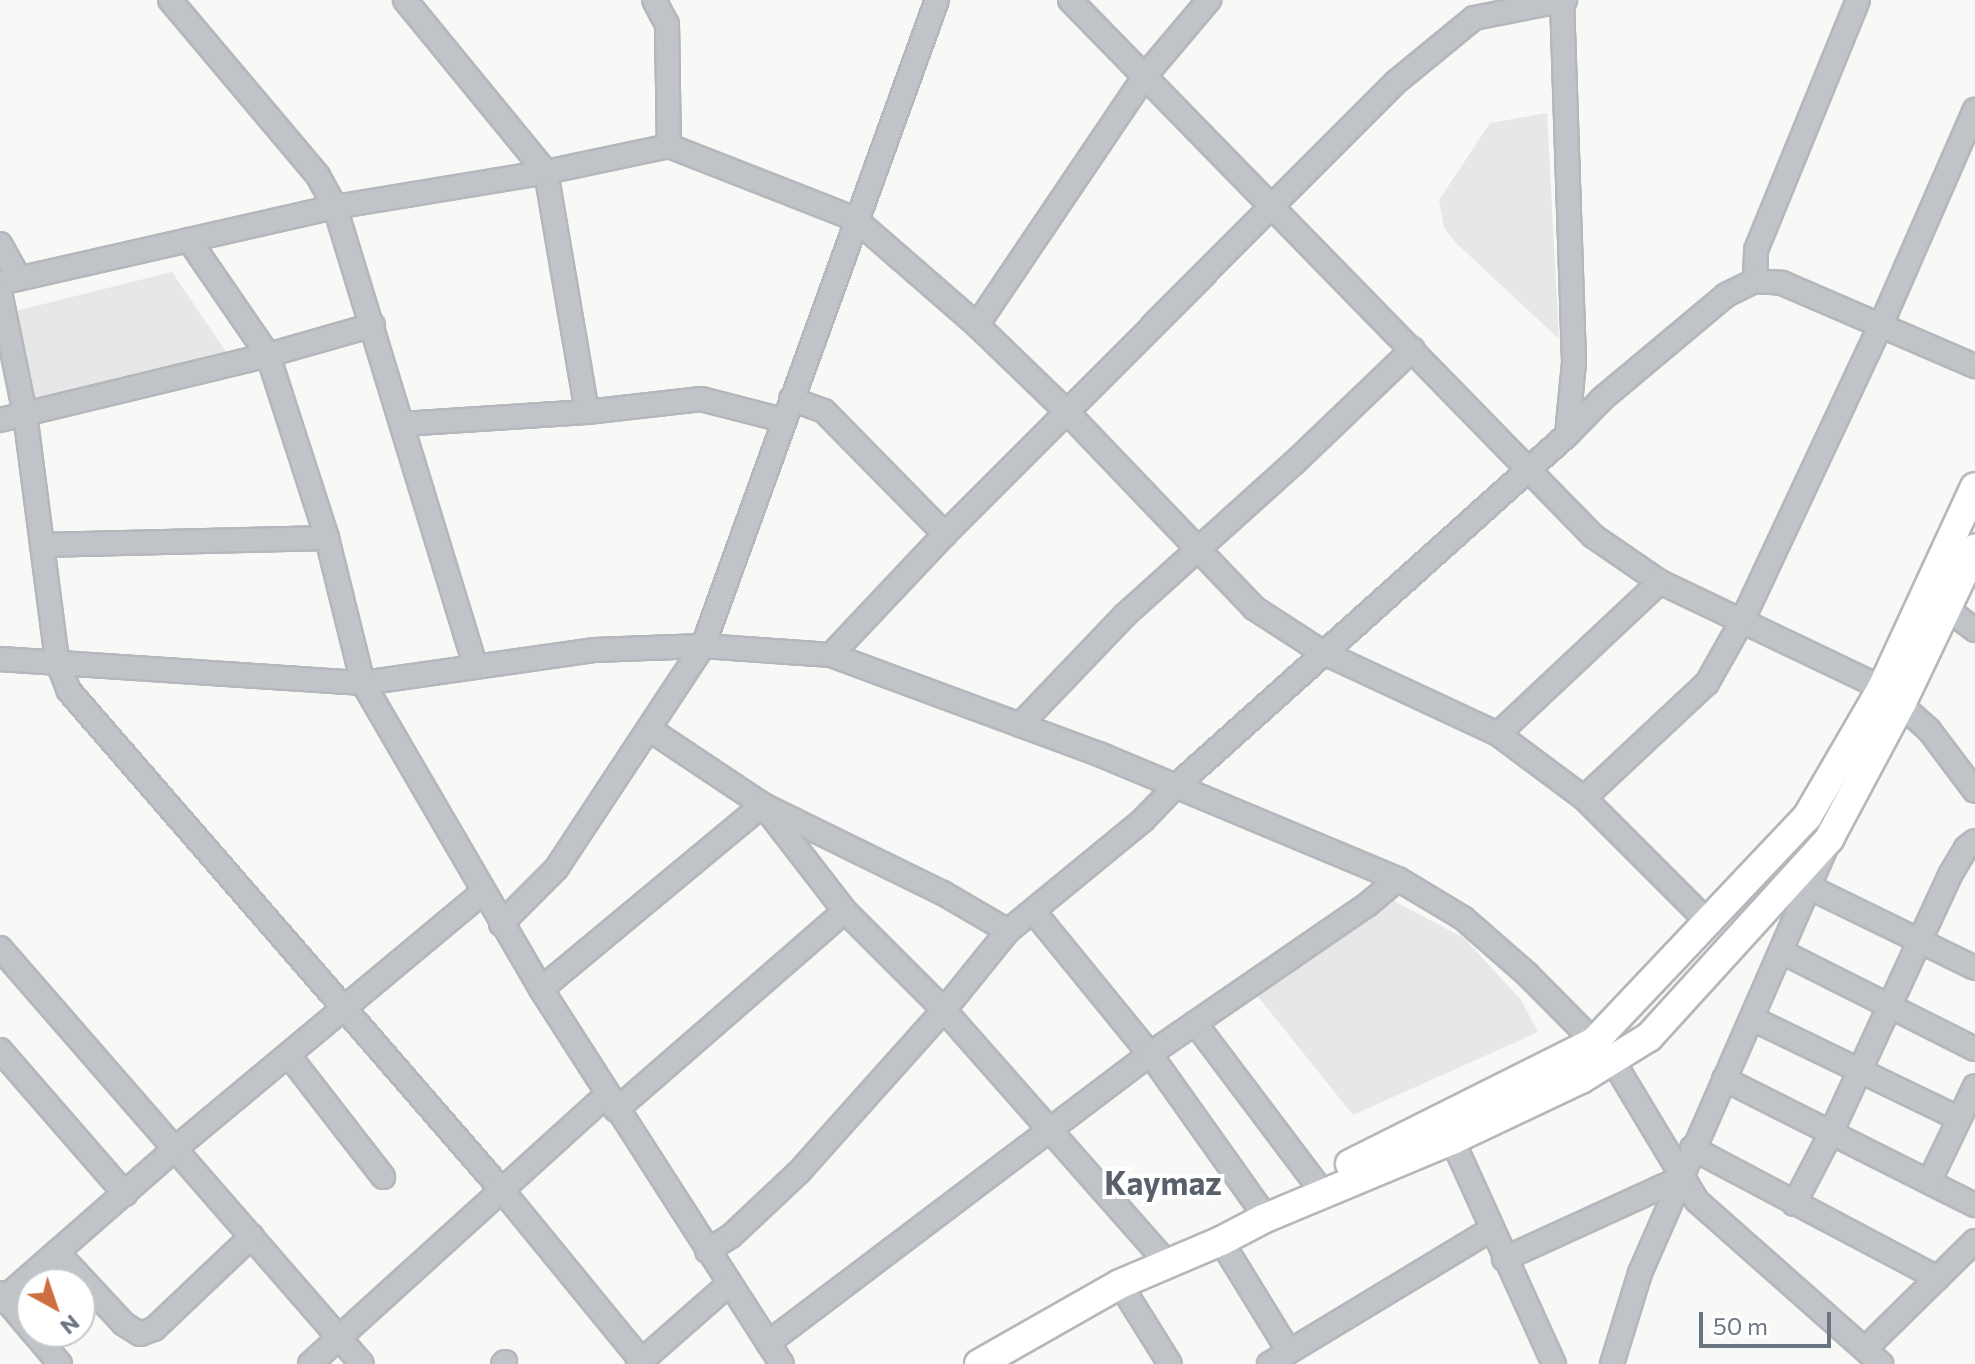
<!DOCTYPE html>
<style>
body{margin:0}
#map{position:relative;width:1975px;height:1364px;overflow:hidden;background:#f8f8f6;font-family:Commissioner,sans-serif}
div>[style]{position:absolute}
.built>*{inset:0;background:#e6e7e6}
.roads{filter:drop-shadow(2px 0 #b4b7bb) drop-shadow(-2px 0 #b4b7bb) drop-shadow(0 2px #b4b7bb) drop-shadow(0 -2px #b4b7bb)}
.minor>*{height:22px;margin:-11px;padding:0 11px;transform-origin:11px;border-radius:11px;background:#c0c3c7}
.major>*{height:28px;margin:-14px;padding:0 14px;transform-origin:14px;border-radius:14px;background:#fff}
span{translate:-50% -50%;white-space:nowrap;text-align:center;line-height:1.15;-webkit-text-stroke:8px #fff;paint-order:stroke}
.district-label{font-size:32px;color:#586069;font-weight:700}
.north{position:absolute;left:16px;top:1268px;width:80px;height:80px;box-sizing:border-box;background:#fff;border:2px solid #c4c8cd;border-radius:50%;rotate:140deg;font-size:22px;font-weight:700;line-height:32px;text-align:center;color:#6b7683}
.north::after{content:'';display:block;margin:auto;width:28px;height:36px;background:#cd6f41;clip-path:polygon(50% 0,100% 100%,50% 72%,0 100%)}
.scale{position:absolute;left:1699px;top:1312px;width:132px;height:36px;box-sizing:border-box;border:4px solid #6b7683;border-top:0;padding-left:10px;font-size:24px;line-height:28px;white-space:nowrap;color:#6b7683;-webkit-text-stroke:6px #fff;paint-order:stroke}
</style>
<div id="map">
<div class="built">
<div style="clip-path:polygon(1547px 113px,1559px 339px,1456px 243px,1444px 228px,1439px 200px,1490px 123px)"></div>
<div style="clip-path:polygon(172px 272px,229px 356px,34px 400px,16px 311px)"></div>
<div style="clip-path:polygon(1390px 899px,1464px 938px,1521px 1000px,1538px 1032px,1353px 1115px,1255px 993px)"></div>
</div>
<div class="roads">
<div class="minor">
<div style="left:170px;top:0;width:230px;rotate:49.9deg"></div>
<div style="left:318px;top:176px;width:35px;rotate:61deg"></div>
<div style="left:335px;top:207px;width:480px;rotate:73deg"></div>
<div style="left:405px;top:0;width:222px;rotate:50.7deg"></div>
<div style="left:546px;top:172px;width:243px;rotate:80.3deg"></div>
<div style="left:654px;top:0;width:27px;rotate:62deg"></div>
<div style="left:667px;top:24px;width:122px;rotate:89.1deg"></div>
<div style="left:1070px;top:0;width:749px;rotate:45.7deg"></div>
<div style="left:1593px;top:536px;width:81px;rotate:34.5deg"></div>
<div style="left:1660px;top:582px;width:246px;rotate:25.5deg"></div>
<div style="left:1882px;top:688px;width:63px;rotate:41.8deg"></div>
<div style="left:1929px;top:730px;width:76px;rotate:53deg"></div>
<div style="left:1562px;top:0;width:363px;rotate:88.1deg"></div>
<div style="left:1574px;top:363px;width:72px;rotate:95.6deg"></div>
<div style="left:189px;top:240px;width:140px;rotate:55.5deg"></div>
<div style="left:268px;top:355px;width:192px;rotate:72.1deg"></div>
<div style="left:327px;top:538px;width:149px;rotate:76.1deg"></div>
<div style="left:363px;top:683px;width:233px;rotate:-8.1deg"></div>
<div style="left:594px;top:650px;width:109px;rotate:-2.1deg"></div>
<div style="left:703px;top:646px;width:128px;rotate:4deg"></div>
<div style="left:831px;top:655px;width:286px;rotate:20.3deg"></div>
<div style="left:1099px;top:754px;width:324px;rotate:22.7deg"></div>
<div style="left:1398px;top:879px;width:76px;rotate:31deg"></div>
<div style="left:1463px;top:918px;width:86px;rotate:41.2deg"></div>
<div style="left:1528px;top:975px;width:121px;rotate:45.3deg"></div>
<div style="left:1613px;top:1061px;width:163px;rotate:59deg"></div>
<div style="left:1697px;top:1201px;width:246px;rotate:41.5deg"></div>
<div style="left:0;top:244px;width:39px;rotate:61deg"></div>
<div style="left:1755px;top:281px;width:31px;rotate:-88deg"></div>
<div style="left:1756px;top:250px;width:270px;rotate:-67.8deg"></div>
<div style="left:0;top:283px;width:344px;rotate:-12.8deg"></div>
<div style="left:335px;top:207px;width:214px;rotate:-9.4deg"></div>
<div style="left:546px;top:172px;width:126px;rotate:-11.9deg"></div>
<div style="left:669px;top:146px;width:200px;rotate:21.4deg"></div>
<div style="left:855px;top:219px;width:162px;rotate:41deg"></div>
<div style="left:977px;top:325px;width:125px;rotate:44deg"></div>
<div style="left:1067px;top:412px;width:271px;rotate:46.3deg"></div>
<div style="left:1254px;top:608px;width:81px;rotate:32.9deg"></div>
<div style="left:1322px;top:652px;width:194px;rotate:25deg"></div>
<div style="left:1498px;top:734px;width:107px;rotate:36.7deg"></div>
<div style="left:1584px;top:798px;width:175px;rotate:45deg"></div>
<div style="left:0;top:292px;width:125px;rotate:78.4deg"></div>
<div style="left:25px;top:414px;width:248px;rotate:82.6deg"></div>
<div style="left:57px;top:660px;width:33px;rotate:69deg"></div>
<div style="left:69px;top:691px;width:659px;rotate:49.06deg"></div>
<div style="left:501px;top:1189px;width:222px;rotate:50.7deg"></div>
<div style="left:977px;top:325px;width:299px;rotate:-56deg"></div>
<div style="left:1144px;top:77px;width:101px;rotate:-49.8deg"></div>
<div style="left:791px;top:399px;width:35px;rotate:20deg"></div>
<div style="left:824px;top:411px;width:173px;rotate:45.5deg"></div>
<div style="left:0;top:420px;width:276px;rotate:-13.6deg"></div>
<div style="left:268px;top:355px;width:109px;rotate:-15.9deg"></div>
<div style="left:402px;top:424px;width:185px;rotate:-3.7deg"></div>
<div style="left:587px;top:412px;width:115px;rotate:-6.5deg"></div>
<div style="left:701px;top:399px;width:85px;rotate:14.4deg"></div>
<div style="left:42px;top:545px;width:285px;rotate:-1.4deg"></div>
<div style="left:1947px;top:609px;width:35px;rotate:37deg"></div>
<div style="left:831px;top:655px;width:166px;rotate:-46.7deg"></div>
<div style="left:945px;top:534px;width:639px;rotate:-45.06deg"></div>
<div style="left:1396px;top:82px;width:101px;rotate:-39.4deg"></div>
<div style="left:1474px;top:18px;width:93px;rotate:-11.2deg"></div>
<div style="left:0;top:659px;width:364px;rotate:3.8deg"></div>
<div style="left:363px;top:683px;width:354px;rotate:59.8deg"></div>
<div style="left:541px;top:989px;width:446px;rotate:57.3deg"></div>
<div style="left:1020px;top:725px;width:152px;rotate:-46.3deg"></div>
<div style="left:1125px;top:615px;width:229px;rotate:-42deg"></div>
<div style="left:1295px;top:462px;width:163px;rotate:-43.8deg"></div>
<div style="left:649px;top:729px;width:137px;rotate:33.7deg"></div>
<div style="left:763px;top:805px;width:134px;rotate:52.3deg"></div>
<div style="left:845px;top:911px;width:140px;rotate:45deg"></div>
<div style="left:944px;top:1010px;width:340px;rotate:48.6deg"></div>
<div style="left:1498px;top:734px;width:222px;rotate:-43.2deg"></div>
<div style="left:1584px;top:798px;width:168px;rotate:-43.1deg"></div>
<div style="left:1707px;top:683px;width:71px;rotate:-60.6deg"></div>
<div style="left:1742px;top:621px;width:325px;rotate:-64.9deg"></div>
<div style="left:1880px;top:327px;width:237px;rotate:-66.4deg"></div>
<div style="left:1811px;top:888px;width:182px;rotate:26deg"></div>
<div style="left:1034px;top:912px;width:183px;rotate:50.8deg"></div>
<div style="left:1150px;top:1054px;width:186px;rotate:54.6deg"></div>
<div style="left:501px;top:924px;width:78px;rotate:-45deg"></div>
<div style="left:556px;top:869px;width:267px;rotate:-56.6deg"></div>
<div style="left:703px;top:646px;width:687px;rotate:-70.09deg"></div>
<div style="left:0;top:948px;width:551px;rotate:48.97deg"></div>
<div style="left:1782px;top:952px;width:216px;rotate:26.7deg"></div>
<div style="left:541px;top:989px;width:288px;rotate:-39.7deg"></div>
<div style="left:763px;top:805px;width:200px;rotate:26.1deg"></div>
<div style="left:943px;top:893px;width:75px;rotate:30.3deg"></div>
<div style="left:1753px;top:1019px;width:228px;rotate:25.8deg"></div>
<div style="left:1195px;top:1023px;width:198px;rotate:53deg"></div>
<div style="left:0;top:1050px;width:191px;rotate:49deg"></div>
<div style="left:290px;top:1057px;width:152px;rotate:52.2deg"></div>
<div style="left:1724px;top:1079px;width:281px;rotate:26.7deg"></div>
<div style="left:616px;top:1110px;width:303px;rotate:-41deg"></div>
<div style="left:1446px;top:1126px;width:261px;rotate:65.6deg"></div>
<div style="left:1692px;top:1148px;width:278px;rotate:27.9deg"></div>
<div style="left:1930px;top:1180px;width:104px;rotate:-64.4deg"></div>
<div style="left:1794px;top:1204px;width:78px;rotate:-62.4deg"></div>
<div style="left:1830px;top:1135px;width:286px;rotate:-65.2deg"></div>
<div style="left:1950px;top:875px;width:31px;rotate:-59deg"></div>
<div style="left:1966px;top:848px;width:11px;rotate:-38deg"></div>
<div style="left:1221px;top:1241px;width:128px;rotate:58.4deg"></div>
<div style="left:707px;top:1251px;width:28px;rotate:-32deg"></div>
<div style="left:731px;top:1236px;width:93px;rotate:-43.3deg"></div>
<div style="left:799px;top:1172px;width:217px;rotate:-48.2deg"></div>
<div style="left:944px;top:1010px;width:102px;rotate:-51deg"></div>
<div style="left:1008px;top:931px;width:175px;rotate:-39.4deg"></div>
<div style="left:1143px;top:820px;width:46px;rotate:-45.9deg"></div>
<div style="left:1175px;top:787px;width:527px;rotate:-41.92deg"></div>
<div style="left:1567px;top:435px;width:52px;rotate:-45.8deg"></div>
<div style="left:1603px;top:398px;width:160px;rotate:-39.9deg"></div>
<div style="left:1726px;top:295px;width:32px;rotate:-26deg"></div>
<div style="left:1755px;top:281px;width:27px;rotate:4deg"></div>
<div style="left:1782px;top:283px;width:210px;rotate:23.3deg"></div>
<div style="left:57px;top:1252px;width:98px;rotate:47.1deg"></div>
<div style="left:124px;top:1324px;width:19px;rotate:32deg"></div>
<div style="left:140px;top:1334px;width:15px;rotate:-20deg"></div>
<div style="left:154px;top:1329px;width:135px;rotate:-43.5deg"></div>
<div style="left:1504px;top:1259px;width:195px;rotate:-24.6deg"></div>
<div style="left:1120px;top:1284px;width:94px;rotate:58deg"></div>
<div style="left:0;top:1293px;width:50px;rotate:49.9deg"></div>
<div style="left:0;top:1302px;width:234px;rotate:-41.2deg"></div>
<div style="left:176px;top:1148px;width:400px;rotate:-39.8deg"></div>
<div style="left:33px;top:1332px;width:42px;rotate:49.8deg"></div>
<div style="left:768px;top:1343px;width:479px;rotate:-37.1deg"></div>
<div style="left:1150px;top:1054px;width:263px;rotate:-34.5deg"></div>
<div style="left:1367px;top:905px;width:40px;rotate:-40deg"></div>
<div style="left:1865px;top:1349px;width:154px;rotate:-44.5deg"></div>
<div style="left:310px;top:1364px;width:401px;rotate:-42.2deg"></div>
<div style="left:503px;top:1364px;width:3px;rotate:-45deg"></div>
<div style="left:638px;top:1364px;width:121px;rotate:-41.3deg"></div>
<div style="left:1269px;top:1364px;width:258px;rotate:-31.2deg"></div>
<div style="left:1612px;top:1364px;width:95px;rotate:-72.9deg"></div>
<div style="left:1640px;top:1273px;width:465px;rotate:-66.4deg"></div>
</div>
<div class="major">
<div style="left:1350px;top:1164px;width:273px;rotate:-26.6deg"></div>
<div style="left:1594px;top:1042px;width:310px;rotate:-46.6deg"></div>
<div style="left:1807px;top:817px;width:149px;rotate:-59.8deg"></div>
<div style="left:1882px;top:688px;width:221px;rotate:-65.2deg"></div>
<div style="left:979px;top:1364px;width:162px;rotate:-29.6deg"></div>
<div style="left:1120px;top:1284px;width:110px;rotate:-23.1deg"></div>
<div style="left:1221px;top:1241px;width:47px;rotate:-27.6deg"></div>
<div style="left:1263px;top:1219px;width:205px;rotate:-22.7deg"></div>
<div style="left:1452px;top:1140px;width:143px;rotate:-25.3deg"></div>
<div style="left:1581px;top:1079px;width:80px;rotate:-31.7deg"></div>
<div style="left:1649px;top:1037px;width:268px;rotate:-47.7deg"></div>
<div style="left:1829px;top:839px;width:155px;rotate:-61.9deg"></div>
<div style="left:1902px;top:702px;width:170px;rotate:-64.5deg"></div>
</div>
</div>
<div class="district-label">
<span style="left:1163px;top:1182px">Kaymaz</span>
</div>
<div class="north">N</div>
<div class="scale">50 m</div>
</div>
